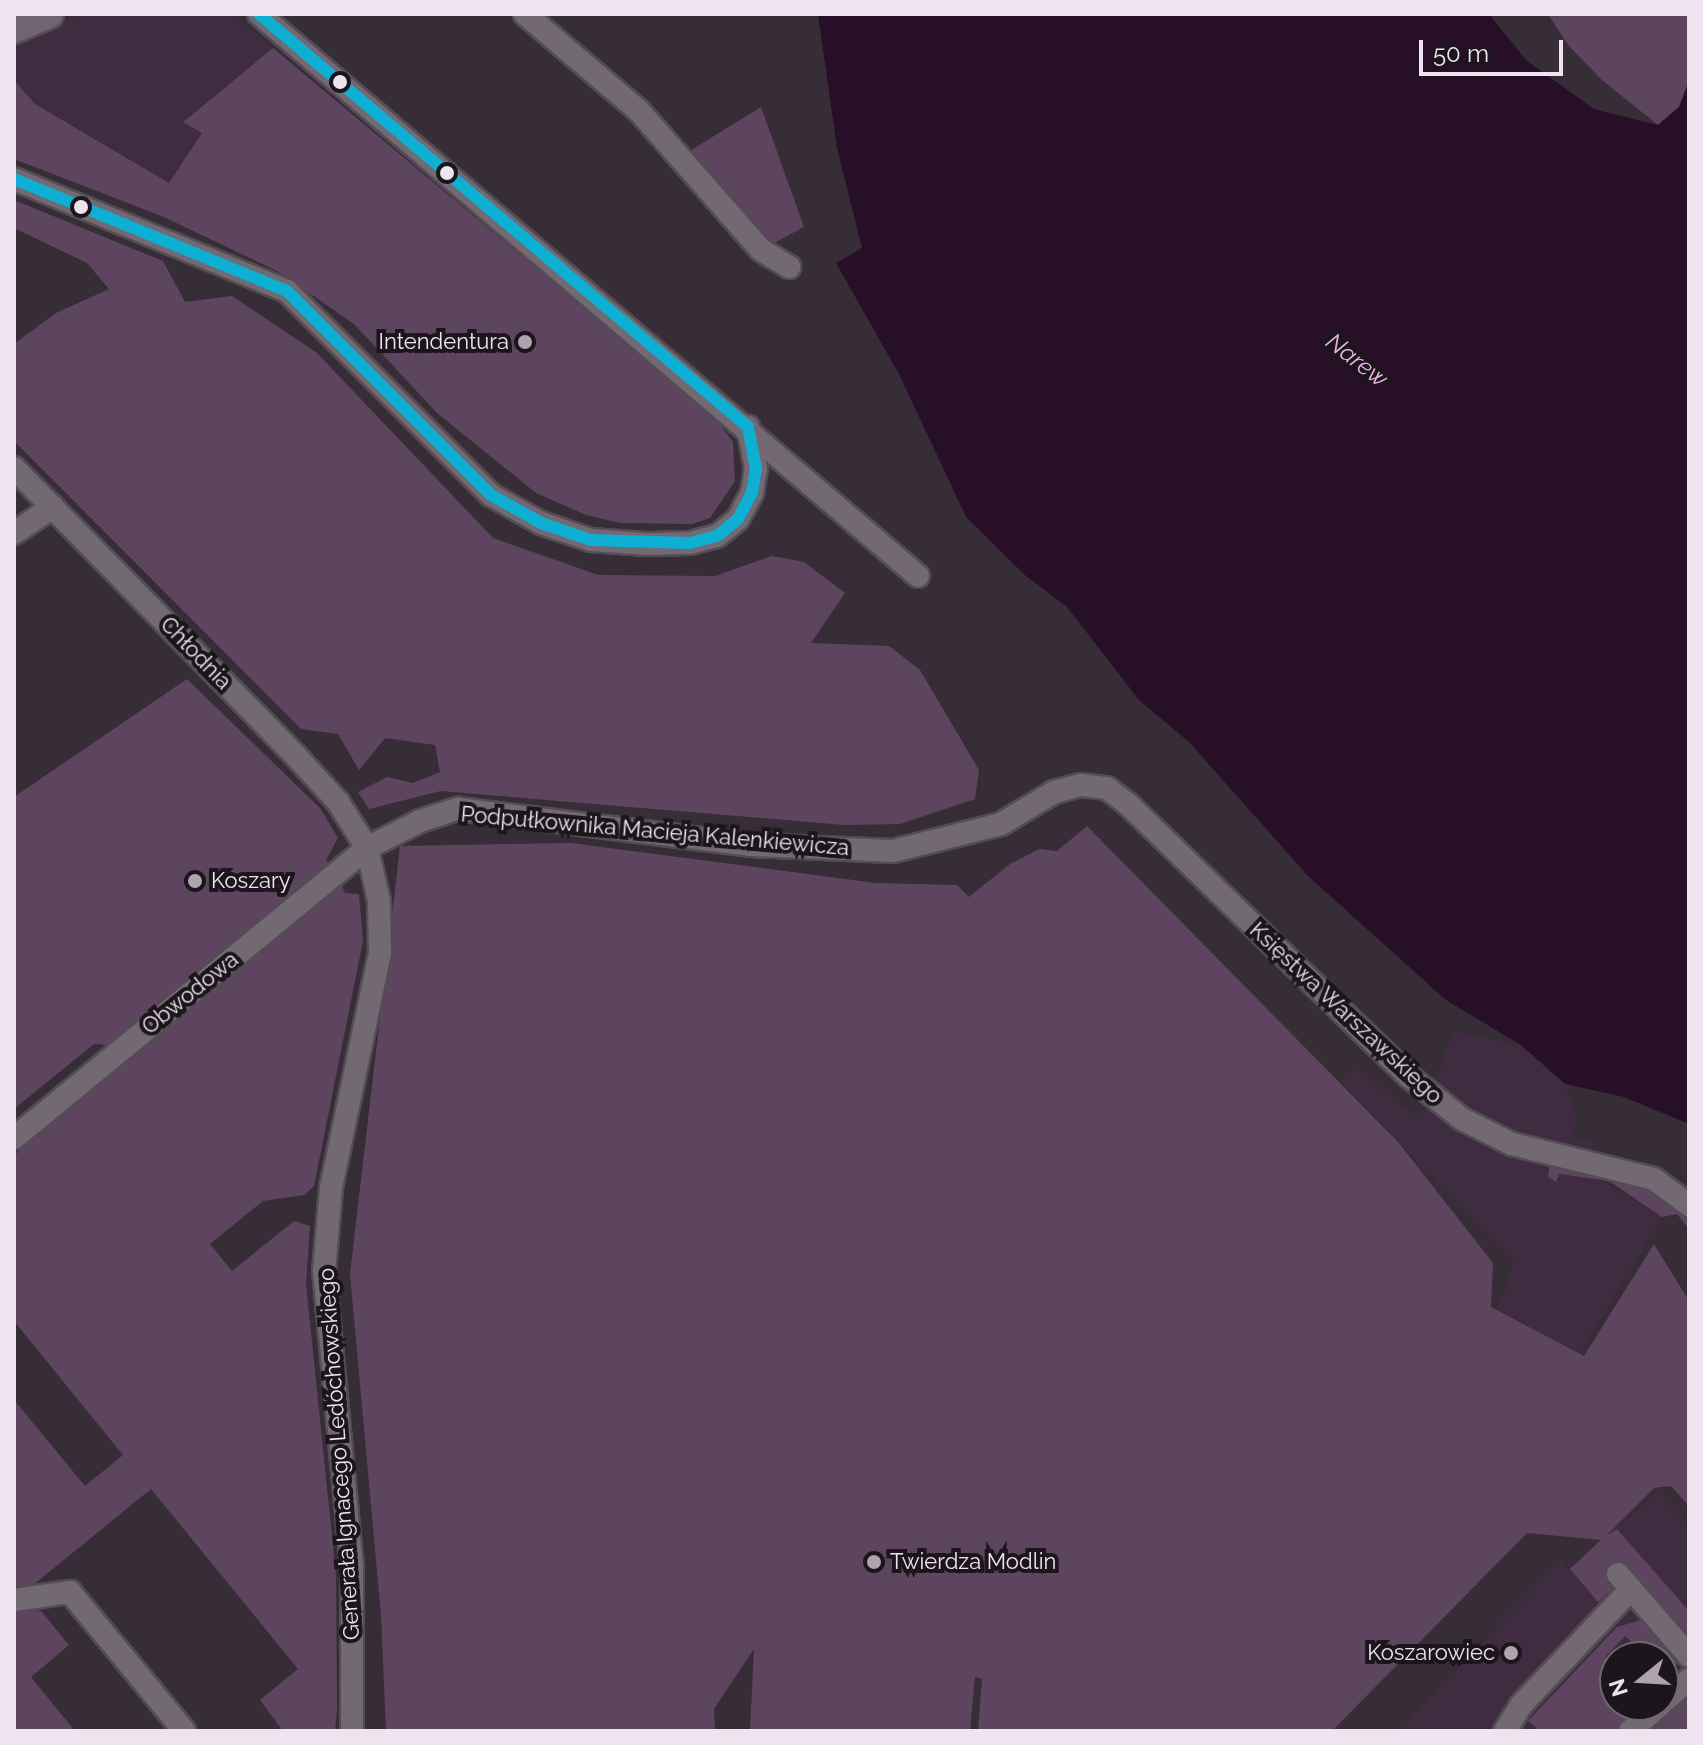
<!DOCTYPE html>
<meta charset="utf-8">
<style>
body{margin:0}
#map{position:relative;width:1703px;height:1745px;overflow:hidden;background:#362d36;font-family:Raleway,sans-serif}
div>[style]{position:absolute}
.built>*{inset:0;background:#402c40}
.green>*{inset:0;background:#5e455f}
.water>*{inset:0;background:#270f27}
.roads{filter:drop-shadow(2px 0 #544c54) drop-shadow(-2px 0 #544c54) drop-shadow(0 2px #544c54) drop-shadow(0 -2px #544c54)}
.minor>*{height:22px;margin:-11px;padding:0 11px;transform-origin:11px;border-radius:11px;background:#726972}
.major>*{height:28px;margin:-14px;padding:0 14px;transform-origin:14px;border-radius:14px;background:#716471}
.bus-1>*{height:12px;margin:-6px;padding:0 6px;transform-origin:6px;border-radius:6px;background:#0dafd3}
.dots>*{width:22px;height:22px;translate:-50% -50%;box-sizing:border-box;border:4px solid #1c151c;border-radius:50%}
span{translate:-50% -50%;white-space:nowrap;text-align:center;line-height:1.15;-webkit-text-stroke:8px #1c151c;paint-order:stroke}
.poi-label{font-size:22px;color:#eee3ee}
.right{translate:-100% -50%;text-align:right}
.left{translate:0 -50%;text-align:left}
.street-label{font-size:22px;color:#eee3ee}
.water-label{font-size:24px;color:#e6b3e6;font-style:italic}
.frame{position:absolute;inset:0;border:16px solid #eee3ee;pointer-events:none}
.north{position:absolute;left:1599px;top:1641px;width:80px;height:80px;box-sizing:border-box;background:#1c151c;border:2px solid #706770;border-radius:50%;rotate:252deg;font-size:22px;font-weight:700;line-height:32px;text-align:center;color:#eee3ee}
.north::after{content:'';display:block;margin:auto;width:28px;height:36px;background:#aea3ae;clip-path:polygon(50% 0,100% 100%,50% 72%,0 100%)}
.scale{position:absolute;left:1419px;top:40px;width:144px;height:36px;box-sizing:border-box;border:4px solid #eee3ee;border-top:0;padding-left:10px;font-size:24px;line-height:28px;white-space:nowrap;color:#eee3ee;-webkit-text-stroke:6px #1c151c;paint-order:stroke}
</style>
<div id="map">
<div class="built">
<div style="clip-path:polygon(83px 14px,234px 14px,273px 48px,183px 121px,203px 133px,169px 183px,35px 104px,14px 80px,14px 45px)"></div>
<div style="clip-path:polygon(1453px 1031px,1521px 1045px,1565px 1084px,1575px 1113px,1574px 1140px,1591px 1141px,1593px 1176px,1662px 1217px,1519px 1453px,1419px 1473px,1508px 1284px,1513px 1261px,1342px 1083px,1358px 1068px,1417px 1119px,1426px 1110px)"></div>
<div style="clip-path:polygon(evenodd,1658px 1491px,1689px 1526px,1689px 1731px,1398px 1731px,1561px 1560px,1569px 1569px,1658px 1491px,1615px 1657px,1663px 1657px,1663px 1705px,1615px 1705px,1615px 1657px)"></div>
</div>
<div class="green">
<div style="clip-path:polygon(1548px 14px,1689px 14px,1689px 81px,1679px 107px,1658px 125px,1602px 80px,1568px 45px)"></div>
<div style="clip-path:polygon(273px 48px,715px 418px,733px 442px,735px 481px,710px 518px,692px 524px,620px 523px,586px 515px,536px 493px,437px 413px,354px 324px,279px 272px,164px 217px,14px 159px,14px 80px,35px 104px,169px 183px,202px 133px,183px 122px)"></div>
<div style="clip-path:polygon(761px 107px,804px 227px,761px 250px,680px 157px)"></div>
<div style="clip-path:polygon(14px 200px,163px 261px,185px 302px,232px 296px,317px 353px,493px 538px,598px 575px,715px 576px,772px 556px,804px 562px,845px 593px,811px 643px,889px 646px,920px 670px,979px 770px,975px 799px,900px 824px,844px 825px,441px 791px,369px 809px,358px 792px,387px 777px,413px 783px,440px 772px,435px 745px,385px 738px,359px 770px,338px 734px,301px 729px,14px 441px,14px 344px,56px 313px,109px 289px,87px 263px,14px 228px)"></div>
<div style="clip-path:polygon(187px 679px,320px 808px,338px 838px,326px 860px,331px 865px,116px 1045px,94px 1044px,14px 1109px,14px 797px)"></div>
<div style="clip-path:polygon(1087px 826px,1398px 1142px,1493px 1263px,1491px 1307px,1584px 1356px,1654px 1244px,1689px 1301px,1689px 1506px,1671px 1486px,1654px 1488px,1606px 1536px,1617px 1529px,1689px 1611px,1689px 1640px,1626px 1576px,1598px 1602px,1570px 1569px,1601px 1540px,1527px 1533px,1332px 1731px,978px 1731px,982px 1679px,975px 1677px,970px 1731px,750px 1731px,754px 1649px,714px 1709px,715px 1731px,386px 1731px,381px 1615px,350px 1274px,400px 846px,571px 843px,876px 883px,957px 885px,969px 897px,1010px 864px,1039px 849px,1057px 851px)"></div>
<div style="clip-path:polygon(342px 886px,345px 893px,359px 894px,363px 941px,314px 1186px,304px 1195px,263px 1201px,210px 1244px,232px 1271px,294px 1221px,310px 1226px,306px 1284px,336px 1575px,337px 1710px,335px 1731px,283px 1731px,260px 1700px,298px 1669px,151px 1489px,27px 1590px,14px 1592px,14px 1400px,85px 1486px,123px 1455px,14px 1321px,14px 1155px,329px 891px)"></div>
<div style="clip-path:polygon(1550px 1163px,1651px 1188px,1689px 1216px,1689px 1229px,1677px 1214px,1662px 1217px,1609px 1181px,1559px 1174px,1556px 1182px,1548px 1177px)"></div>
<div style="clip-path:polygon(21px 1604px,42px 1612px,69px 1645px,31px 1677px,75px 1731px,14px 1731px,14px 1605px)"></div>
<div style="clip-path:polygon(1641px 1620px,1678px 1664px,1663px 1671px,1663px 1657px,1648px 1657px,1625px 1636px,1606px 1656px,1615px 1666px,1615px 1705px,1645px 1705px,1619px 1731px,1540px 1731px,1528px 1721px,1617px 1627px)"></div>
<div style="clip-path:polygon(1689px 1689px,1689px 1731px,1641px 1731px)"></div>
</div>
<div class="water">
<div style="clip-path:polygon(818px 14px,1489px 14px,1526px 60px,1594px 109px,1658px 125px,1679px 107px,1689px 81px,1689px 1124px,1624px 1097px,1565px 1084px,1521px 1045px,1446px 1000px,1308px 876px,1189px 742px,1139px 700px,1067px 607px,1026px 576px,966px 517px,899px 374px,836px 263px,862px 248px,837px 148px)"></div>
</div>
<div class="roads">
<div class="minor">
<div style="left:259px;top:14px;width:866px;rotate:40.46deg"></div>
<div style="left:525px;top:14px;width:150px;rotate:40.4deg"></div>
<div style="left:639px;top:111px;width:185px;rotate:48.7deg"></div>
<div style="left:761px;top:250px;width:33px;rotate:31deg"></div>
<div style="left:14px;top:179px;width:295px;rotate:22.3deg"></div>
<div style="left:287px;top:291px;width:288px;rotate:45deg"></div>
<div style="left:491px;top:495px;width:57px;rotate:29.2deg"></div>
<div style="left:541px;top:523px;width:53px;rotate:18.8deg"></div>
<div style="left:591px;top:540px;width:55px;rotate:4.2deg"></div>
<div style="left:646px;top:544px;width:44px;rotate:-1.3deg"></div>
<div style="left:690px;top:543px;width:28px;rotate:-15deg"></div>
<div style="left:717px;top:536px;width:27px;rotate:-39deg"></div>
<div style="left:738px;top:519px;width:30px;rotate:-62deg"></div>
<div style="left:752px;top:493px;width:24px;rotate:-81deg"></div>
<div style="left:756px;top:469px;width:43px;rotate:-100.8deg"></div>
<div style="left:14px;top:468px;width:402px;rotate:45.6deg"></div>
<div style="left:295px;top:755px;width:64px;rotate:47.5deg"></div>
<div style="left:338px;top:802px;width:54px;rotate:57.8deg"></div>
<div style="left:367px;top:848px;width:54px;rotate:77.2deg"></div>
<div style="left:379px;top:901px;width:52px;rotate:88.9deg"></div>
<div style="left:380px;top:953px;width:240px;rotate:101.8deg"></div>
<div style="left:331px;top:1188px;width:83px;rotate:94.8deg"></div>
<div style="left:324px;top:1271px;width:298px;rotate:84.6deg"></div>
<div style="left:352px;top:1568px;width:163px;rotate:90deg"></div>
<div style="left:14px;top:533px;width:47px;rotate:-33.7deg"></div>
<div style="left:14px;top:1138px;width:457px;rotate:-39.4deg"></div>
<div style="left:367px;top:848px;width:59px;rotate:-27deg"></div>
<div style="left:420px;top:821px;width:40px;rotate:-18deg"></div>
<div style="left:458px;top:809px;width:294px;rotate:7deg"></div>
<div style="left:750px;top:845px;width:143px;rotate:2.4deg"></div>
<div style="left:893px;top:851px;width:111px;rotate:-14deg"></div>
<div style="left:1001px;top:824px;width:62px;rotate:-31.1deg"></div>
<div style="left:1054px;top:792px;width:28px;rotate:-15deg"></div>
<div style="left:1081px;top:785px;width:26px;rotate:7deg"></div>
<div style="left:1107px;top:788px;width:28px;rotate:38deg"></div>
<div style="left:1129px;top:805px;width:391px;rotate:44.1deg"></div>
<div style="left:1410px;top:1077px;width:67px;rotate:38.9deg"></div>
<div style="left:1462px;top:1119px;width:56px;rotate:26.6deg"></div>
<div style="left:1512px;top:1144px;width:146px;rotate:13.8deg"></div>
<div style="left:1654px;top:1179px;width:44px;rotate:36.6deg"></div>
<div style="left:1618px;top:1574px;width:108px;rotate:49.1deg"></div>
<div style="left:14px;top:1600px;width:57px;rotate:-8.1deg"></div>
<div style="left:70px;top:1592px;width:180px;rotate:50.6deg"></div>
<div style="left:1663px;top:1702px;width:35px;rotate:-41deg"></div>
<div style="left:1505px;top:1731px;width:31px;rotate:-58deg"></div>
<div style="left:1521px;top:1705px;width:160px;rotate:-46.5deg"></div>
<div style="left:1630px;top:1731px;width:40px;rotate:-41deg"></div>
</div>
<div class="major">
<div style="left:14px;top:29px;width:38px;rotate:-23deg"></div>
</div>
</div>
<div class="bus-1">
<div style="left:259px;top:14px;width:640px;rotate:40.18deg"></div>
<div style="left:14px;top:179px;width:295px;rotate:22.3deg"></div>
<div style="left:287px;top:291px;width:288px;rotate:45deg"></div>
<div style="left:491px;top:495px;width:57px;rotate:29.2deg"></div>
<div style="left:541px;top:523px;width:53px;rotate:18.8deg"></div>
<div style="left:591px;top:540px;width:99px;rotate:1.7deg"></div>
<div style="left:690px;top:543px;width:28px;rotate:-15deg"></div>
<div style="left:717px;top:536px;width:27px;rotate:-39deg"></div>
<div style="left:738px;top:519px;width:30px;rotate:-62deg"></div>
<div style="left:752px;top:493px;width:24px;rotate:-81deg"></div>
<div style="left:756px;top:469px;width:43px;rotate:-100.8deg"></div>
</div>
<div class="dots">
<div style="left:340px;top:82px;background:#eee3ee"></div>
<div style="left:447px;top:173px;background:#eee3ee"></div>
<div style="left:81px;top:207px;background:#eee3ee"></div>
<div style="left:525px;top:342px;background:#aea3ae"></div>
<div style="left:195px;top:881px;background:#aea3ae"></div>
<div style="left:874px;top:1562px;background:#aea3ae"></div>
<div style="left:1511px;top:1653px;background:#aea3ae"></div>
</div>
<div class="poi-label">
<span class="right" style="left:509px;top:342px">Intendentura</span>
<span class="left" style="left:211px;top:881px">Koszary</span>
<span class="left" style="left:890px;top:1562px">Twierdza Modlin</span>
<span class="right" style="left:1495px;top:1653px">Koszarowiec</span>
</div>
<div class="street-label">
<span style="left:196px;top:653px;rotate:46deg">Chłodnia</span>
<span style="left:655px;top:831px;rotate:5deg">Podpułkownika Macieja Kalenkiewicza</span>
<span style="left:190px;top:993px;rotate:-39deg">Obwodowa</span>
<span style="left:1346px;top:1013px;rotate:43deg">Księstwa Warszawskiego</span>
<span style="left:339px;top:1454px;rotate:-94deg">Generała Ignacego Ledóchowskiego</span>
</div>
<div class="water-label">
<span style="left:1357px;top:360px;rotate:38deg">Narew</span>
</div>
<div class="frame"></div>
<div class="north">N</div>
<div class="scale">50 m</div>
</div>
